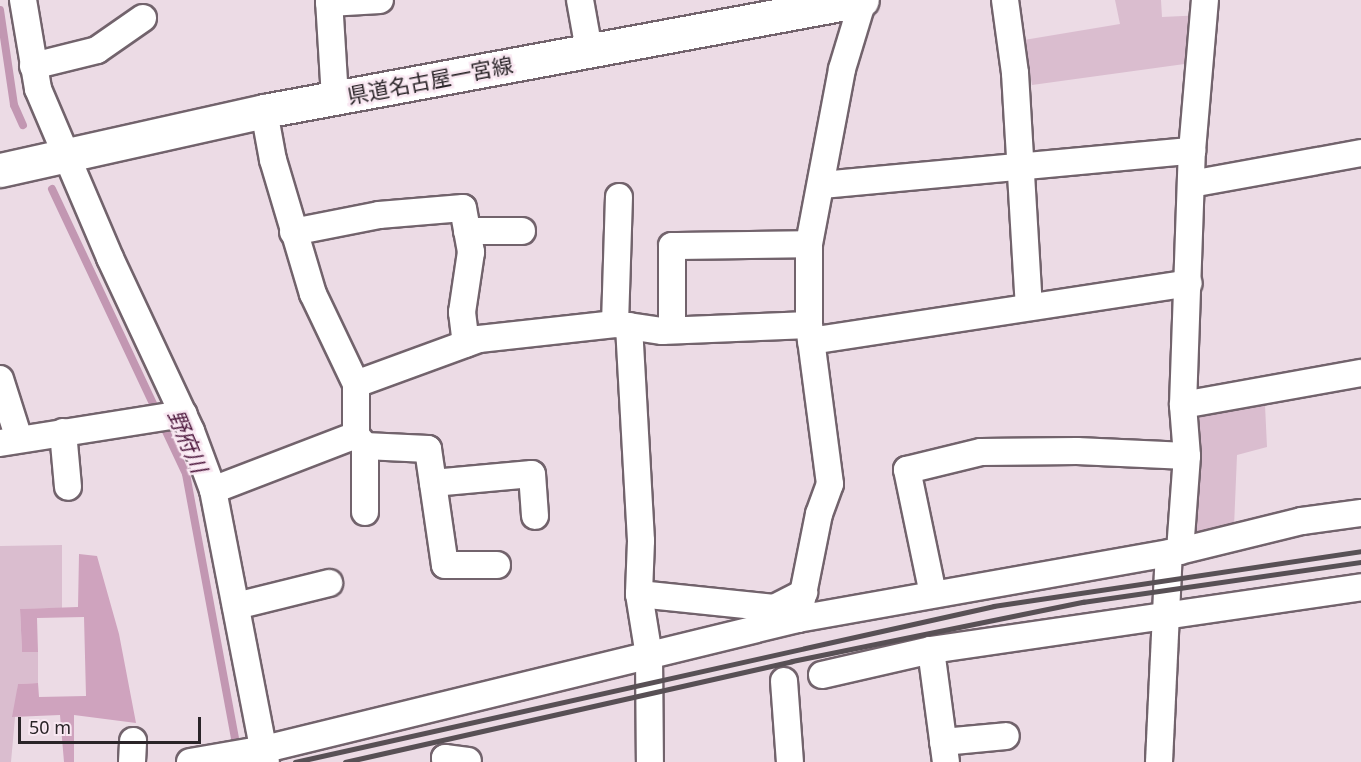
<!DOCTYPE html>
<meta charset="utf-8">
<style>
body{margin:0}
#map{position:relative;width:1361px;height:762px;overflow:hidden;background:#ecdbe5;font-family:"Noto Sans","Noto Sans JP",sans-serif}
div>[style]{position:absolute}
.green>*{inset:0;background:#dabdcf}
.forest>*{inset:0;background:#cfa3be}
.stream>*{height:8px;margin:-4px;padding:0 4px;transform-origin:4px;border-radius:4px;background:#c297b2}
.roads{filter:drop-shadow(2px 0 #72636c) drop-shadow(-2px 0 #72636c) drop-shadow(0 2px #72636c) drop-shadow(0 -2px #72636c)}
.minor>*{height:26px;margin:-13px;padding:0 13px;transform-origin:13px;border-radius:13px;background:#fff}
.secondary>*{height:33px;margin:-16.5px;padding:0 16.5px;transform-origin:16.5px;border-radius:16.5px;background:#fff}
.rail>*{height:4.5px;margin:-2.25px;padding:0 2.25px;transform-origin:2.25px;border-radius:2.25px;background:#585055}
span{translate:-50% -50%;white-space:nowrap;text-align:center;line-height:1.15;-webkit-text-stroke:5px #f9e8f2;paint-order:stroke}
.street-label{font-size:21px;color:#2a2428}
.water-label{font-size:22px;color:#4e193e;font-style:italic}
.scale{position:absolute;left:18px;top:717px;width:183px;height:27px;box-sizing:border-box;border:3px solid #2a2428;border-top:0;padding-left:8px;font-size:18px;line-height:21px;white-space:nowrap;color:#2a2428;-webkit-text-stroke:4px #f9e8f2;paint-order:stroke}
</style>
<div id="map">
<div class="green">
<div style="clip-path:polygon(1115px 0,1161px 0,1162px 17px,1204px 15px,1199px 62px,1032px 85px,1024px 40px,1120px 24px)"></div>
<div style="clip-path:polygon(1265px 405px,1267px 447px,1237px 455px,1234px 527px,1181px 537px,1183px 411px)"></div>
<div style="clip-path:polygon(62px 545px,62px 608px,20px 609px,22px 652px,38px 652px,38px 683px,18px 684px,11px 762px,0 762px,0 546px)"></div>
</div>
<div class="forest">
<div style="clip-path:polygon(79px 554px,97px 556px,119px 634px,136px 723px,74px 715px,74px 762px,64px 762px,60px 715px,12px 717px,18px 684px,38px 683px,39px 697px,86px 696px,84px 617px,37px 618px,38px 652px,22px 652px,20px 609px,78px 607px)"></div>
</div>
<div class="stream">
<div style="left:0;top:10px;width:96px;rotate:81.6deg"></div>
<div style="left:14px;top:105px;width:22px;rotate:66deg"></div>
<div style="left:52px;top:189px;width:315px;rotate:64.8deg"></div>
<div style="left:186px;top:474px;width:280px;rotate:79.5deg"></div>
</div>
<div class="roads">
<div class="minor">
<div style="left:23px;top:0;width:90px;rotate:80.4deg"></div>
<div style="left:38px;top:89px;width:184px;rotate:66.9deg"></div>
<div style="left:110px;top:258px;width:191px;rotate:64.9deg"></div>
<div style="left:191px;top:431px;width:63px;rotate:69.6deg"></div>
<div style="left:213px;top:490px;width:277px;rotate:79deg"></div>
<div style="left:329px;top:0;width:97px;rotate:86.5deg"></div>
<div style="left:580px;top:0;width:51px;rotate:79.8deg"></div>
<div style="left:1005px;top:0;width:74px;rotate:82.2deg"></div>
<div style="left:1015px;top:73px;width:234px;rotate:86.6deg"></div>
<div style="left:329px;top:3px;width:51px;rotate:-3.4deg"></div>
<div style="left:33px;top:66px;width:66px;rotate:-14deg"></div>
<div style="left:97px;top:50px;width:56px;rotate:-34.8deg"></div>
<div style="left:1191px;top:184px;width:173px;rotate:-10.3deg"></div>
<div style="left:822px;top:185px;width:372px;rotate:-5.3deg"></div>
<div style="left:467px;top:231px;width:55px"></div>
<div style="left:293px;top:232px;width:88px;rotate:-11.2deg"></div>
<div style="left:379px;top:215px;width:84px;rotate:-4.8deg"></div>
<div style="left:463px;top:208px;width:45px;rotate:79.7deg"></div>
<div style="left:471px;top:252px;width:61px;rotate:98.5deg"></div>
<div style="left:462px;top:312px;width:32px;rotate:83deg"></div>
<div style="left:615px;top:324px;width:127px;rotate:-88.2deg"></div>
<div style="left:629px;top:326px;width:215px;rotate:86.8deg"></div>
<div style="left:641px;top:541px;width:53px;rotate:92.2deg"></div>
<div style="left:639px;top:594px;width:63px;rotate:80.8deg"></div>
<div style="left:649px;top:656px;width:106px;rotate:89.5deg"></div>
<div style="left:672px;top:330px;width:84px;rotate:-90deg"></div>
<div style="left:672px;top:246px;width:137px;rotate:-0.8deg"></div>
<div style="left:811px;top:341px;width:382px;rotate:-8.7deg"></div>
<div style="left:0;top:379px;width:63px;rotate:72.4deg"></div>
<div style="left:356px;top:384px;width:131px;rotate:-20.1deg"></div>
<div style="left:479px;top:339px;width:137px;rotate:-6.3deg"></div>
<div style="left:615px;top:324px;width:48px;rotate:8.5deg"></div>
<div style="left:662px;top:331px;width:147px;rotate:-2.3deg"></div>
<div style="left:1183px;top:405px;width:181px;rotate:-10.2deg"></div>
<div style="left:63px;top:432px;width:55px;rotate:84.8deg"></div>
<div style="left:356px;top:435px;width:14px;rotate:51deg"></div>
<div style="left:365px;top:446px;width:63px;rotate:2.7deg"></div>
<div style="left:428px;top:449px;width:117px;rotate:81.7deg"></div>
<div style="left:445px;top:565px;width:52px"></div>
<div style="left:0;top:443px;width:186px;rotate:-9deg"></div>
<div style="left:433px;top:483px;width:99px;rotate:-5.2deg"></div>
<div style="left:532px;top:474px;width:42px;rotate:85.9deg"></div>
<div style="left:213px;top:490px;width:153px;rotate:-21deg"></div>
<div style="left:356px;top:435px;width:51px;rotate:-90deg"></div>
<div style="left:356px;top:384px;width:100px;rotate:-115.5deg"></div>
<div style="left:313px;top:294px;width:140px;rotate:-106.6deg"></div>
<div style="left:273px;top:160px;width:50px;rotate:-100.4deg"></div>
<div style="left:365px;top:512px;width:66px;rotate:-90deg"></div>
<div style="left:1180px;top:551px;width:95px;rotate:-85.8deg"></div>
<div style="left:1187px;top:456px;width:51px;rotate:-94.5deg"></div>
<div style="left:1183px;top:405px;width:254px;rotate:-88deg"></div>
<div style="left:1192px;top:151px;width:152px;rotate:-85.1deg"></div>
<div style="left:639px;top:594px;width:136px;rotate:5.9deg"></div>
<div style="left:774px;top:608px;width:34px;rotate:-27deg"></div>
<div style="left:933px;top:594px;width:127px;rotate:-101.8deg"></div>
<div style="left:907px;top:470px;width:76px;rotate:-13.7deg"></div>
<div style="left:981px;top:452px;width:96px;rotate:-0.6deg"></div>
<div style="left:1077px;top:451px;width:110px;rotate:2.6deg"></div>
<div style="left:236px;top:606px;width:96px;rotate:-13.9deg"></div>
<div style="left:798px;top:619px;width:107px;rotate:-78.7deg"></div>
<div style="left:819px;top:514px;width:32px;rotate:-70deg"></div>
<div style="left:830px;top:484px;width:160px;rotate:-97.5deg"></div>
<div style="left:809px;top:325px;width:81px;rotate:-90deg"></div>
<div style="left:809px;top:244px;width:178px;rotate:-79.3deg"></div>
<div style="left:842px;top:69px;width:72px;rotate:-73.1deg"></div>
<div style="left:931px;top:650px;width:113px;rotate:82.4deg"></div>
<div style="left:822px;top:675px;width:112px;rotate:-12.9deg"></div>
<div style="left:931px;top:650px;width:435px;rotate:-8.3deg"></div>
<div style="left:784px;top:681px;width:81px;rotate:85.8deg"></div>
<div style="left:943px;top:742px;width:63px;rotate:-5.4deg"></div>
<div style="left:132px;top:762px;width:21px;rotate:-87deg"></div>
<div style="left:190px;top:762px;width:76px;rotate:-9.8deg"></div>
<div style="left:265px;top:749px;width:549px;rotate:-13.71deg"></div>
<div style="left:798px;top:619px;width:388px;rotate:-10.1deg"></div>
<div style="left:1180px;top:551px;width:126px;rotate:-13.8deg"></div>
<div style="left:1302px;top:521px;width:60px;rotate:-7.7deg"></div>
<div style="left:446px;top:762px;width:4px;rotate:-104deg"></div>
<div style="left:445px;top:758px;width:23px;rotate:7deg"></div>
<div style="left:1159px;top:762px;width:209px;rotate:-87.3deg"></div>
</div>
<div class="secondary">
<div style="left:0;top:170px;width:271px;rotate:-12.6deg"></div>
<div style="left:264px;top:111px;width:608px;rotate:-10.52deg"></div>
</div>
</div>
<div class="rail">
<div style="left:295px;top:762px;width:716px;rotate:-12.58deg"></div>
<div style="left:994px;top:606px;width:371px;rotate:-8.5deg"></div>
<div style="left:345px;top:762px;width:458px;rotate:-12.7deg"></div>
<div style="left:792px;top:661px;width:297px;rotate:-11.5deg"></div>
<div style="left:1083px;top:602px;width:281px;rotate:-8.2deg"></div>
</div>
<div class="street-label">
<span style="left:430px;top:80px;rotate:-11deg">県道名古屋一宮線</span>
</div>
<div class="water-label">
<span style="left:188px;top:441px;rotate:67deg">野府川</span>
</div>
<div class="scale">50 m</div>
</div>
